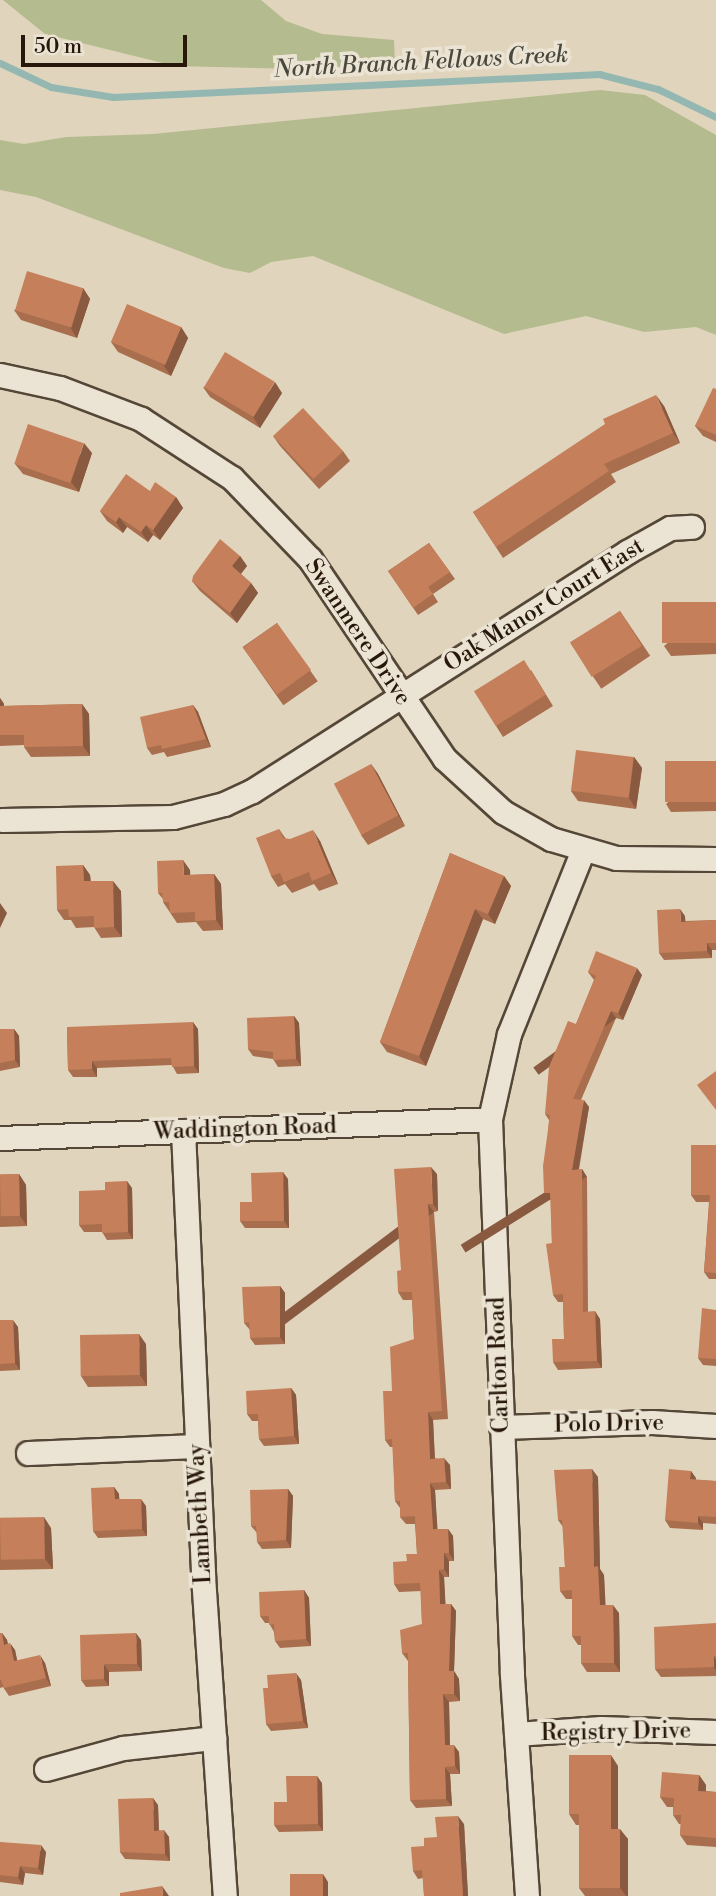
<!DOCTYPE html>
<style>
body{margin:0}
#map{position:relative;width:716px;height:1896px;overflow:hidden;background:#e0d4bc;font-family:"Libre Bodoni",serif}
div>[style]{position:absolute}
.green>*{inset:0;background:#b4bc8f}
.stream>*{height:7px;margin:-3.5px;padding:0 3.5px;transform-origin:3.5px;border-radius:3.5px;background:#94b8b1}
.roads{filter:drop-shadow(2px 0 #554737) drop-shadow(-2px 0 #554737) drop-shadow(0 2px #554737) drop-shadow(0 -2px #554737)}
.street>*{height:23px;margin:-11.5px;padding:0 11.5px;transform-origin:11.5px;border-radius:11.5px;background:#ebe3d3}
.wall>*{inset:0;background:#a96e4e;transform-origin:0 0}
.shaded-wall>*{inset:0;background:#8a5a40;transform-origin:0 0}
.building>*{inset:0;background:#c5805b;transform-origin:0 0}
span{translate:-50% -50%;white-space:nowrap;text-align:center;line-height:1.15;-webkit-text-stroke:7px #ebe3d3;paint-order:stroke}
.street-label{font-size:23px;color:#27180b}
.water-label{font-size:24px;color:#48483d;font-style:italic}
.scale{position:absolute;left:21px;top:35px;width:166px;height:32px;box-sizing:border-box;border:4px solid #27180b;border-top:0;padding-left:9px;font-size:21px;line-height:24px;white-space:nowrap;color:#27180b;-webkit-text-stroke:5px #ebe3d3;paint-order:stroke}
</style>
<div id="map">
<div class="green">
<div style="clip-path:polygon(3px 0,261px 0,286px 21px,322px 34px,394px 40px,395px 65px,381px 71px,175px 66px,45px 34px)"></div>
<div style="clip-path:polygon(600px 90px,645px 95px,716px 135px,716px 335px,696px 327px,644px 332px,586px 316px,504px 334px,313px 256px,271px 262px,250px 273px,224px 268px,36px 197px,0 190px,0 140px,24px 144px,66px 137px,153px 134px)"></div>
</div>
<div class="stream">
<div style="left:0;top:63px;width:56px;rotate:25.2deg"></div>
<div style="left:51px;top:87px;width:63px;rotate:9.2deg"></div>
<div style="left:113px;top:97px;width:487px;rotate:-2.7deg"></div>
<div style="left:599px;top:74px;width:61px;rotate:14.3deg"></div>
<div style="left:658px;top:89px;width:64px;rotate:25.8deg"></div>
</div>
<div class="roads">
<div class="street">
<div style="left:0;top:375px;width:61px;rotate:12.2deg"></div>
<div style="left:60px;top:388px;width:87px;rotate:20.9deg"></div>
<div style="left:141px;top:419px;width:108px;rotate:33deg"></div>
<div style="left:232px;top:478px;width:112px;rotate:46.1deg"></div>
<div style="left:310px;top:559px;width:240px;rotate:56deg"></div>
<div style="left:444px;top:758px;width:80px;rotate:42.5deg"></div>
<div style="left:503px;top:812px;width:55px;rotate:29.4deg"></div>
<div style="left:551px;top:839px;width:68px;rotate:16.3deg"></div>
<div style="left:616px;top:858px;width:100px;rotate:0.6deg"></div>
<div style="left:2px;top:820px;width:171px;rotate:-1deg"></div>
<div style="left:173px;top:817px;width:53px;rotate:-14.3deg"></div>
<div style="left:224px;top:804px;width:31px;rotate:-25deg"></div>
<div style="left:252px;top:791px;width:445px;rotate:-32.5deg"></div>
<div style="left:627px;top:552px;width:49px;rotate:-29.2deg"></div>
<div style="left:670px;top:528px;width:22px;rotate:-3deg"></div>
<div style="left:183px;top:1131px;width:445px;rotate:87.4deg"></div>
<div style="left:203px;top:1576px;width:321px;rotate:86.1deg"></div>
<div style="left:0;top:1138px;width:490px;rotate:-2.2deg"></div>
<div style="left:501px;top:1427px;width:151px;rotate:-1.9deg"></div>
<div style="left:652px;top:1422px;width:64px;rotate:3.6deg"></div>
<div style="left:28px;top:1453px;width:168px;rotate:-2.4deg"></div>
<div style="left:516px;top:1734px;width:85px;rotate:-4deg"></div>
<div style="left:601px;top:1728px;width:115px;rotate:2deg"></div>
<div style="left:46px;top:1769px;width:80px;rotate:-15.3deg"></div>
<div style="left:123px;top:1748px;width:92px;rotate:-6.3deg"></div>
<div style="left:527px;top:1896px;width:223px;rotate:-93.9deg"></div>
<div style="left:512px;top:1674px;width:555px;rotate:-92.27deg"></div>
<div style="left:490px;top:1119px;width:87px;rotate:-77.4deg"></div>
<div style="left:509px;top:1034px;width:198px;rotate:-68.1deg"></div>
</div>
</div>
<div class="wall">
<div style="clip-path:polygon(83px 288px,90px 299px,77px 338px,21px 320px,14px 310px)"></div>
<div style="clip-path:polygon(181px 327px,188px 338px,171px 376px,118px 352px,111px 342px)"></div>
<div style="clip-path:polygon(203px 387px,282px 393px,260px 428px,210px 397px)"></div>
<div style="clip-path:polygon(716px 389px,716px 442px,703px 436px,695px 426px)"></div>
<div style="clip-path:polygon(664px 406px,680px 443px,611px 474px,616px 482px,503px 558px,473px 512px)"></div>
<div style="clip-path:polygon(273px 436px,343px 451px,350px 461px,319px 489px,280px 446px)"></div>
<div style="clip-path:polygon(92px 453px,79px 492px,23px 474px,15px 464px)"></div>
<div style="clip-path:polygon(150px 491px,176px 497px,183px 508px,160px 540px,153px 535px,148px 542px,127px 527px,123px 533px,107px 521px,100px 511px)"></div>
<div style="clip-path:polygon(429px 543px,455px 579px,433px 594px,438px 602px,418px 615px,388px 571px)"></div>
<div style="clip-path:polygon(240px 556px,247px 566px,241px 574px,251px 583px,258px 593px,237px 623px,200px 591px,192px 581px)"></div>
<div style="clip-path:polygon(716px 602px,716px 654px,671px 656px,664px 646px)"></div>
<div style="left:620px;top:611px;width:54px;height:59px;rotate:56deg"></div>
<div style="left:277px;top:623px;width:71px;height:42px;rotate:55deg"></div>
<div style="clip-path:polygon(531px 670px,553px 706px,503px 737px,496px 726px)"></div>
<div style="clip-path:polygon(0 698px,4px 704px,4px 706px,82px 704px,89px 714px,90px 756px,31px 757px,24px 747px,24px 745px,0 746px)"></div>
<div style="clip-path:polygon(193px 705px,198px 712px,211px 747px,167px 757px,164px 752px,152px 755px,147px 748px)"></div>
<div style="clip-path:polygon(634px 757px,642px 768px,636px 809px,578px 801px,571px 791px)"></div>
<div style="clip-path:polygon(716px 761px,716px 811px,671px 812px,666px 804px)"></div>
<div style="clip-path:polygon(371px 764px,378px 774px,405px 826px,368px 845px,361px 835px)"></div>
<div style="clip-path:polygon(279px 829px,286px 839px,320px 841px,338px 884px,319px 891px,314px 884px,292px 893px,285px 884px,278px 887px,271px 876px)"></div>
<div style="clip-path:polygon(450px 853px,504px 876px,511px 886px,495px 924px,483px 919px,426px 1066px,387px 1052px,380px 1042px)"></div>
<div style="clip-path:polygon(83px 865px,90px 875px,91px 881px,121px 891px,122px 937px,101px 938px,94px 927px,76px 928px,71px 920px,64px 920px,57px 910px)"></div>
<div style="clip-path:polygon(190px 870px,190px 875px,214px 874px,221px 884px,223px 930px,203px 931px,196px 922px,177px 923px,163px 902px,163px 899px,158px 893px)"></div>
<div style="clip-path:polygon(685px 916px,685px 921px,716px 920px,716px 950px,712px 950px,712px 958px,664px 960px,659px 953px)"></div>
<div style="clip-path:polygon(588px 972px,642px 975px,623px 1020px,616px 1018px,581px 1100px,589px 1107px,579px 1170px,582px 1169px,587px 1177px,588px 1312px,600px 1319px,602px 1368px,558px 1370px,553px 1362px,564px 1339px,563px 1302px,558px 1302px,553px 1295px,551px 1200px,549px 1200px,544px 1193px,549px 1120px,545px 1114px,576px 1024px,594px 980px)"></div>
<div style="clip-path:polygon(294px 1016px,299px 1023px,301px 1066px,278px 1067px,273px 1059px,253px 1056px,248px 1049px)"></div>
<div style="clip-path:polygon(67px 1027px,198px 1029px,199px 1073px,177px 1074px,172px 1065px,97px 1068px,97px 1077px,73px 1077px,68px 1070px)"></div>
<div style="clip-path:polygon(0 1029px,14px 1029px,19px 1036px,20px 1067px,0 1071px)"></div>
<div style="clip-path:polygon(716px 1145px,716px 1279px,709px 1279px,704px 1272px,709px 1202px,696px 1202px,691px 1195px)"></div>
<div style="clip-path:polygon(19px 1174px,26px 1185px,27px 1226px,0 1227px,0 1175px)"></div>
<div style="clip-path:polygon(437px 1174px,438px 1211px,434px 1212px,448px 1419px,433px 1420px,435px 1458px,450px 1465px,451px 1489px,435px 1490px,437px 1529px,448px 1529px,453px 1536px,454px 1561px,449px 1561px,449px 1577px,444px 1577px,445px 1604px,451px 1604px,456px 1611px,454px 1671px,459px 1679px,460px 1701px,449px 1702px,450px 1745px,459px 1752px,460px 1774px,450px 1774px,452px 1806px,416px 1808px,410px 1800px,408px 1661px,402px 1653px,422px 1624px,421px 1591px,399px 1592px,394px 1584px,407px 1561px,417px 1554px,415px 1524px,406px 1524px,400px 1517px,400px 1508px,395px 1501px,393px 1447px,390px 1447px,385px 1440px,392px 1391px,414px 1339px,412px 1300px,403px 1300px,398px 1292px,401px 1270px)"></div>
<div style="clip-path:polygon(288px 1179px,289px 1228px,245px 1228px,240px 1221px,252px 1202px)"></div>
<div style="clip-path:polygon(132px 1188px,133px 1239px,107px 1240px,102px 1232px,84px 1232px,79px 1225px,105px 1190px)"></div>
<div style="clip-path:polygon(280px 1286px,285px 1293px,285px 1344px,255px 1345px,250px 1338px,250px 1330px,244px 1323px)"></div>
<div style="clip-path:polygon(716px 1310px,716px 1366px,703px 1365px,698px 1358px)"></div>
<div style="clip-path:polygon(0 1320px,18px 1327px,20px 1370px,0 1371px)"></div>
<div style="clip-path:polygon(146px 1344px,147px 1386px,88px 1387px,81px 1376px)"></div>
<div style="clip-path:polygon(291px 1388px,296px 1395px,299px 1444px,264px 1446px,259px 1439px,258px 1421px,252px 1421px,247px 1414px)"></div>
<div style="clip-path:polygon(691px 1471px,696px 1480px,716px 1481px,716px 1524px,703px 1523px,703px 1530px,670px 1528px,665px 1520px)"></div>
<div style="clip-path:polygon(598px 1477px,600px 1569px,604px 1575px,605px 1605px,619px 1613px,620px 1672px,587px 1672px,581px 1663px,581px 1645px,578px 1645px,572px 1636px,572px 1599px,566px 1599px,560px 1591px,565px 1567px,563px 1527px,558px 1520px)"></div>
<div style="clip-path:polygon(114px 1487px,119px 1494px,119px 1499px,146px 1506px,147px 1536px,98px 1538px,93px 1531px)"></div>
<div style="clip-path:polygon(288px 1489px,293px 1496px,291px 1548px,262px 1549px,257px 1542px,257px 1533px,251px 1526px)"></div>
<div style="clip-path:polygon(0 1518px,51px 1528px,53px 1569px,0 1570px)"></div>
<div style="clip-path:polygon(304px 1590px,309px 1598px,311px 1646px,280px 1648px,275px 1641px,274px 1632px,269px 1623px,265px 1623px,260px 1616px)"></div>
<div style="clip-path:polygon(716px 1623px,716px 1676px,661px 1677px,655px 1669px)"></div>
<div style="clip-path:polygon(0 1633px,2px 1633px,7px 1640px,8px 1644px,15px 1650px,17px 1661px,45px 1663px,51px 1686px,9px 1696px,3px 1687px,0 1688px)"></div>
<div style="clip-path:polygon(141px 1640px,142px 1671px,109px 1672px,109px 1686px,86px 1687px,81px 1680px)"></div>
<div style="clip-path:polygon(301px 1680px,308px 1728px,271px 1731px,266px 1724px,268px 1688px)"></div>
<div style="clip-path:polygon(618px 1766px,618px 1829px,628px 1839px,628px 1896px,585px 1896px,579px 1888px,579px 1825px,576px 1825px,569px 1814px)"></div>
<div style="clip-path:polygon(699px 1775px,706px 1785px,706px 1791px,716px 1792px,716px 1847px,687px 1845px,680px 1835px,681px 1824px,679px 1824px,673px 1815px,673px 1807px,667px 1807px,660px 1797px)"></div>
<div style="clip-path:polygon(322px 1783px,323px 1831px,279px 1832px,274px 1825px,287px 1802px)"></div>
<div style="clip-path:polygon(158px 1805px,159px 1830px,169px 1837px,170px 1861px,125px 1859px,120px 1852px)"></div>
<div style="clip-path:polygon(464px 1824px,468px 1896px,424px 1896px,423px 1878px,418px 1879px,413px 1871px,424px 1846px,437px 1837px)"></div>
<div style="clip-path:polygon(0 1842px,46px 1852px,43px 1875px,25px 1873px,23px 1885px,0 1882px)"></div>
</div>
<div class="shaded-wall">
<div style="clip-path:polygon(83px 288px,90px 299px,77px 338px,70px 327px)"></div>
<div style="clip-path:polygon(181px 327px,188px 338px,171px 376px,164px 366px)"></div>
<div style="clip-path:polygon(275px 382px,282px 393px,260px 428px,253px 417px)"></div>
<div style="clip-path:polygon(656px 395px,664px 406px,680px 443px,673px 433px)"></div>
<div style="clip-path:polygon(84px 443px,92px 453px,79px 492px,71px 482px)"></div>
<div style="clip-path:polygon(176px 497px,183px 508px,160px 540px,153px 530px)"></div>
<div style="clip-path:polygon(119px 517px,127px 527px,123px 533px,116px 522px)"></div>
<div style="clip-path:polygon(146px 525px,153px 535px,148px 542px,141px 532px)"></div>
<div style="clip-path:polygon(240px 556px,247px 566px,239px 576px,232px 566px)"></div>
<div style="clip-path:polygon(251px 583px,258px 593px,237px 623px,230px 613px)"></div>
<div style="clip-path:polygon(0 698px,4px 704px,4px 717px,0 711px)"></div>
<div style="clip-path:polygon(82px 704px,89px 714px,90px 756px,83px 746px)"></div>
<div style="clip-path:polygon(193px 705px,198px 712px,211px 747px,206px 739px)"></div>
<div style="clip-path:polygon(634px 757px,642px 768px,636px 809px,629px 798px)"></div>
<div style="clip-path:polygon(371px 764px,378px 774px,405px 826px,398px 815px)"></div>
<div style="clip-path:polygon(313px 830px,320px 841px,338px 884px,331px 873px)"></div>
<div style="clip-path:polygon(183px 860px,190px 870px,191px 885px,184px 875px)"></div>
<div style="clip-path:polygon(83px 865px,90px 875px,91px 892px,84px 881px)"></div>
<div style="clip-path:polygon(214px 874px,221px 884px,223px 930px,216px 920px)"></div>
<div style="clip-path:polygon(504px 876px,511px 886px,495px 924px,488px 914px)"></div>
<div style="clip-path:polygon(113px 881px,121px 891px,122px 937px,114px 927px)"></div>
<div style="clip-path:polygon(0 903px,7px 913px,0 928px)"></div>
<div style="clip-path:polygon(475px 909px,483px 919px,426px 1066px,419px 1056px)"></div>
<div style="clip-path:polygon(680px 909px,685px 916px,686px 929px,681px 922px)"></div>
<div style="clip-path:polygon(707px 943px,712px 950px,712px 958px,707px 951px)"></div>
<div style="clip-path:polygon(637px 968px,642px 975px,623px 1020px,618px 1013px)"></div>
<div style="left:611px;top:1011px;width:9px;height:96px;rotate:54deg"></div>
<div style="clip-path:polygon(294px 1016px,299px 1023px,301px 1066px,296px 1059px)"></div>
<div style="clip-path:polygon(193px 1022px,198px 1029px,199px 1073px,194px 1066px)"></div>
<div style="clip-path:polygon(14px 1029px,19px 1036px,20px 1067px,15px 1060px)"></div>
<div style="clip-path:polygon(92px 1061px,97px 1068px,97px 1077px,92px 1069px)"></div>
<div style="clip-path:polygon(584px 1100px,589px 1107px,577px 1177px,572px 1170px)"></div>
<div style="clip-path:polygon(431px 1167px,437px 1174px,438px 1211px,433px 1204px)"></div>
<div style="left:582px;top:1169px;width:9px;height:143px;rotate:58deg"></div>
<div style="clip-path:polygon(283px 1172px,288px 1179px,289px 1228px,284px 1221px)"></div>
<div style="clip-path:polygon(19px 1174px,26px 1185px,27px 1226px,20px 1216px)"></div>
<div style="clip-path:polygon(127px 1181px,132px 1188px,133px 1239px,128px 1232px)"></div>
<div style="left:428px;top:1204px;width:10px;height:207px;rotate:53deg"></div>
<div style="clip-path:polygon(280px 1286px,285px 1293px,285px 1344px,280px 1337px)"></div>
<div style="clip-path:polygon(595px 1311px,600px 1319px,602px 1368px,597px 1361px)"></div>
<div style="clip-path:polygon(13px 1320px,18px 1327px,20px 1370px,15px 1363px)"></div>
<div style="clip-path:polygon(139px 1334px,146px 1344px,147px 1386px,140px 1375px)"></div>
<div style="clip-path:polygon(291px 1388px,296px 1395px,299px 1444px,294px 1436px)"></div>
<div style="clip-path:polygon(428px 1412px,433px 1420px,435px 1466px,430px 1459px)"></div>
<div style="clip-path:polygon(444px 1458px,450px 1465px,451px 1489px,446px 1482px)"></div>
<div style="clip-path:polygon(592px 1469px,598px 1477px,600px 1569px,604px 1575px,606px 1613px,600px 1605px,594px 1567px)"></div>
<div style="clip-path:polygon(691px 1471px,696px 1478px,695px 1486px,690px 1479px)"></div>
<div style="clip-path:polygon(430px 1483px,435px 1490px,438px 1537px,433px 1529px)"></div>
<div style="clip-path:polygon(114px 1487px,119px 1494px,120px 1507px,115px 1499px)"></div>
<div style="clip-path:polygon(288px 1489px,293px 1496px,291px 1548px,286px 1540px)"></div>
<div style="clip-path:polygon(141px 1499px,146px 1506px,147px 1536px,142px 1529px)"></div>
<div style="clip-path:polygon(698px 1516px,703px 1523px,703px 1530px,698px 1523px)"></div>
<div style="clip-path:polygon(44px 1517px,51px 1528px,53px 1569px,45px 1559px)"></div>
<div style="clip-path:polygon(448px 1529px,453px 1536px,454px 1561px,449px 1553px)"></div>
<div style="clip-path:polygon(444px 1553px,449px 1561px,449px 1577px,444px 1569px)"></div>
<div style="clip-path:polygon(439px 1570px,444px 1577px,446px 1612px,440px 1604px)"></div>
<div style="clip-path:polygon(304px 1590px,309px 1598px,311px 1646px,306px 1639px)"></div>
<div style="clip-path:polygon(451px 1604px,456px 1611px,454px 1671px,459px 1679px,460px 1701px,454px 1694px,449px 1671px)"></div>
<div style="clip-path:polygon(613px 1605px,619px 1613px,620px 1672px,614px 1663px)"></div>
<div style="clip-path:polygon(2px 1633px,7px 1640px,9px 1652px,4px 1645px)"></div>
<div style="clip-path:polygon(136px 1633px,141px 1640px,142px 1671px,137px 1664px)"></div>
<div style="clip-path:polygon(10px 1643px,15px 1650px,19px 1669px,14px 1661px)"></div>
<div style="clip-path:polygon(40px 1655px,45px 1663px,51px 1686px,46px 1678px)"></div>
<div style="clip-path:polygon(714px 1656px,716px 1660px,716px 1671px,714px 1667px)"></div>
<div style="clip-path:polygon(104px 1664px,109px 1672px,109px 1686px,104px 1679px)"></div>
<div style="clip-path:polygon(296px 1673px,301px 1680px,308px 1728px,303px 1721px)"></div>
<div style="clip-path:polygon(443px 1694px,449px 1702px,450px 1753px,445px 1745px)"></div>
<div style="clip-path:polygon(454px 1745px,459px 1752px,460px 1774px,455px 1766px)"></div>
<div style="clip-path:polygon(611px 1755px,618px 1766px,618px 1839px,611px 1829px)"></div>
<div style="clip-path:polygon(445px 1767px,450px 1774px,452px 1806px,446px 1799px)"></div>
<div style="clip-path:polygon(699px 1775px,706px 1785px,705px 1800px,698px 1791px)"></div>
<div style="clip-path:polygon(317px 1776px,322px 1783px,323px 1831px,318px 1824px)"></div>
<div style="clip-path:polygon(153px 1798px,158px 1805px,159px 1838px,154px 1831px)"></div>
<div style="clip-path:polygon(458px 1816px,464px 1824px,468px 1896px,463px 1896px)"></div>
<div style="clip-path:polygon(620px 1829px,628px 1839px,628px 1896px,626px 1896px,620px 1888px)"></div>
<div style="clip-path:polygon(164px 1830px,169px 1837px,170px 1861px,165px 1854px)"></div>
<div style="clip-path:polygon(41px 1845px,46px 1852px,43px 1875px,38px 1868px)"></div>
<div style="clip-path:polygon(20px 1866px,25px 1873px,23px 1885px,18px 1877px)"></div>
<div style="clip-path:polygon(323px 1874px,328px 1882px,328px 1896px,323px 1896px)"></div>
<div style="clip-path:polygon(162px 1886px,169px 1896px,163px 1896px)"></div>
</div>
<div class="building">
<div style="left:27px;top:271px;width:59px;height:41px;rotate:17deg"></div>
<div style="left:127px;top:304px;width:59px;height:41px;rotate:23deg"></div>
<div style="left:225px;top:352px;width:58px;height:41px;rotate:31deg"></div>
<div style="clip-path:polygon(713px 388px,716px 389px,716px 435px,695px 426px)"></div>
<div style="clip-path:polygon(656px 395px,673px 433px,604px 464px,609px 471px,496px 547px,473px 512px,605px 424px,603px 419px)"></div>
<div style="left:303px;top:408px;width:59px;height:41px;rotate:47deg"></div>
<div style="left:28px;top:424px;width:59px;height:42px;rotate:19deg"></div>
<div style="clip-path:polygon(126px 474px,150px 491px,155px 482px,176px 497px,153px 530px,146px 525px,141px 532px,119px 517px,116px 522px,100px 511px)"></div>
<div style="clip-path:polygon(220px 539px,240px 556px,232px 566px,251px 583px,230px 613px,192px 581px,193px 576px)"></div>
<div style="clip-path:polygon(429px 543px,450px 572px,428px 587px,433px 594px,413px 608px,388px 571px)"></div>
<div style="left:716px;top:602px;width:41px;height:54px;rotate:90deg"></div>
<div style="left:620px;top:611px;width:41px;height:59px;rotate:58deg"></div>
<div style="left:277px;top:623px;width:58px;height:42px;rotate:54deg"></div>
<div style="left:524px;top:660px;width:41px;height:59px;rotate:58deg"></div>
<div style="clip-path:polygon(82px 704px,83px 746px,24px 747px,24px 735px,0 735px,0 706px)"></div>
<div style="clip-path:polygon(193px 705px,206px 739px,162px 749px,161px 745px,147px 748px,140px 717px)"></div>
<div style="left:576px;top:750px;width:58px;height:41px;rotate:7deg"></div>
<div style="left:716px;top:761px;width:41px;height:51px;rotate:90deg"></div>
<div style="left:371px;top:764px;width:58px;height:42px;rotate:62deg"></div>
<div style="clip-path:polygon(279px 829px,283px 838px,290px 839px,313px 830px,331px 873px,312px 881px,309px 872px,284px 882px,280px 873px,271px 876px,256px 838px)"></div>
<div style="clip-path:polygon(450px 853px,504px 876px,488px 914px,475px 909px,419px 1056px,380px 1042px)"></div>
<div style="clip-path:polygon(183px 860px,184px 875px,214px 874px,216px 920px,195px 921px,195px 912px,170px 913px,169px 902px,163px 902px,162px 893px,158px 893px,157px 861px)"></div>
<div style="clip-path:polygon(83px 865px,84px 881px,113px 881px,114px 927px,94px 928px,94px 916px,69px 917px,68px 909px,57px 910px,56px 866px)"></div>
<div style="clip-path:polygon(680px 909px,681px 922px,716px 920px,716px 943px,707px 943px,707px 951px,659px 953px,657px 910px)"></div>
<div style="clip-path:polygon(596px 951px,637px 968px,618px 1013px,611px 1011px,573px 1099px,584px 1100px,572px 1170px,582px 1169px,583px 1312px,595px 1311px,597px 1361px,553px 1362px,552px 1339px,564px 1339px,563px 1294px,553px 1295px,546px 1244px,552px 1243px,550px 1193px,544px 1193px,543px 1166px,550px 1115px,545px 1114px,549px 1067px,568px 1021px,576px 1024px,596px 976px,588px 972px)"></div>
<div style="clip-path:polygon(294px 1016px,296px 1059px,273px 1060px,273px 1052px,248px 1049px,247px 1018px)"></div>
<div style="clip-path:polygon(193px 1022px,194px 1066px,172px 1067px,171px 1058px,117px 1060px,92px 1061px,92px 1069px,68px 1070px,67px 1027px)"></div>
<div style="clip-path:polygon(0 1029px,14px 1029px,15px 1060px,0 1063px)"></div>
<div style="clip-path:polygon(716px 1071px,716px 1110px,697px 1085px)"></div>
<div style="clip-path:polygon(691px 1145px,716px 1145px,716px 1273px,704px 1272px,710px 1195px,691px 1195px)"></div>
<div style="clip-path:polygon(431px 1167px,433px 1204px,428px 1204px,442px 1411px,428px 1412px,430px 1459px,444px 1458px,446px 1482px,430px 1483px,433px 1529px,448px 1529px,449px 1553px,444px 1553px,444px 1569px,439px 1570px,440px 1604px,451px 1604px,449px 1671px,454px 1671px,454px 1694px,443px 1694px,445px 1745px,454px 1745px,455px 1766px,445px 1767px,446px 1799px,410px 1800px,408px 1653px,402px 1653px,400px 1630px,422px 1624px,420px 1583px,394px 1584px,393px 1562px,407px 1561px,406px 1554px,417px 1554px,415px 1516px,400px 1517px,400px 1501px,395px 1501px,392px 1439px,385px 1440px,383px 1391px,392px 1391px,390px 1347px,414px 1339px,412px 1292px,398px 1292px,397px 1271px,401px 1270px,394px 1169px)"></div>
<div style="clip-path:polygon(283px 1172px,284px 1221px,240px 1221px,240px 1202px,252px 1202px,251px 1173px)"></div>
<div style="left:19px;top:1174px;width:42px;height:19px;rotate:89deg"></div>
<div style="clip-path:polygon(127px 1181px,128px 1232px,102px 1233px,102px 1224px,79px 1225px,79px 1191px,105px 1190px,105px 1182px)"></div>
<div style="clip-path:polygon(280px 1286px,280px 1337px,250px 1338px,249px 1322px,244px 1323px,242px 1287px)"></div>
<div style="clip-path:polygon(702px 1308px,716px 1310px,716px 1359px,698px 1358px)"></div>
<div style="clip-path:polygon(0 1320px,13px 1320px,15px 1363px,0 1364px)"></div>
<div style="left:139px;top:1334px;width:41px;height:59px;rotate:89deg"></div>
<div style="clip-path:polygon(291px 1388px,294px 1436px,259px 1439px,258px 1414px,247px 1414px,246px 1391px)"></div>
<div style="clip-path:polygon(592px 1469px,594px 1567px,598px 1566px,600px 1605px,613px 1605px,614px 1663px,581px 1663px,581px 1636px,572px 1636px,572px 1590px,560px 1591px,559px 1567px,565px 1567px,562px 1520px,558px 1520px,554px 1470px)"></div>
<div style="clip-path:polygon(669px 1469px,691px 1471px,690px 1479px,716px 1481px,716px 1517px,698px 1516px,698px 1523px,665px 1520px)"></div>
<div style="clip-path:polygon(114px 1487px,115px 1499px,141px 1499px,142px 1529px,93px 1531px,91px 1488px)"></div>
<div style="clip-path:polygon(288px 1489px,286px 1540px,257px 1542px,256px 1526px,251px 1526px,250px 1490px)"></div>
<div style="left:44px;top:1517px;width:42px;height:44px;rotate:89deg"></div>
<div style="clip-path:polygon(304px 1590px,306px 1639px,275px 1641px,274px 1624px,269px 1625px,269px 1616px,260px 1616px,259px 1592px)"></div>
<div style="clip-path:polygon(716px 1623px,716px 1657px,714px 1656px,714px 1667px,655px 1669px,654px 1627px)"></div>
<div style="clip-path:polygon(0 1633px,2px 1633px,4px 1645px,10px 1643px,14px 1661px,40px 1655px,46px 1678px,4px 1688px,1px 1680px,0 1680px)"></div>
<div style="clip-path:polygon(136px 1633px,137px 1664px,104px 1664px,104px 1679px,81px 1680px,80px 1635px)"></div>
<div style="clip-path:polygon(296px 1673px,303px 1721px,266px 1724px,263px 1688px,268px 1688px,267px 1675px)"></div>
<div style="clip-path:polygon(569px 1755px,611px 1755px,611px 1829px,620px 1829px,620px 1888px,579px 1888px,579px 1814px,569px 1814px)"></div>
<div style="clip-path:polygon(662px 1772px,699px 1775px,698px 1791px,716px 1792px,716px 1838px,680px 1835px,681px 1815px,673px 1815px,674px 1798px,660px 1797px)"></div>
<div style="clip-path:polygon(286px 1776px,317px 1776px,318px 1824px,274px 1825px,274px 1802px,287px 1802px)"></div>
<div style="clip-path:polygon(153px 1798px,154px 1831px,164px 1830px,165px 1854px,120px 1852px,118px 1799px)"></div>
<div style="clip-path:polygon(458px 1816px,463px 1896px,424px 1896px,422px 1870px,413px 1871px,411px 1847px,424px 1846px,424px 1838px,437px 1837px,435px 1817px)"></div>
<div style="clip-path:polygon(0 1842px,41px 1845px,38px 1868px,20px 1866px,18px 1877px,0 1875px)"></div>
<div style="left:323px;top:1874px;width:22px;height:33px;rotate:90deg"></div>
<div style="clip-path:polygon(162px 1886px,163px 1896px,120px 1896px,120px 1893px)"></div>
</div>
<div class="street-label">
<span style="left:544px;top:605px;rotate:-32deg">Oak Manor Court East</span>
<span style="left:358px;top:632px;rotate:56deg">Swanmere Drive</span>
<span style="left:245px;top:1129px;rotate:-2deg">Waddington Road</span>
<span style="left:499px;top:1365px;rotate:-92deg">Carlton Road</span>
<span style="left:609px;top:1424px;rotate:-1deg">Polo Drive</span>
<span style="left:200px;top:1514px;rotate:-93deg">Lambeth Way</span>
<span style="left:616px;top:1732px;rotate:-1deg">Registry Drive</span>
</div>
<div class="water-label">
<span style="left:421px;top:63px;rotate:-3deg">North Branch Fellows Creek</span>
</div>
<div class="scale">50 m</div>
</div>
